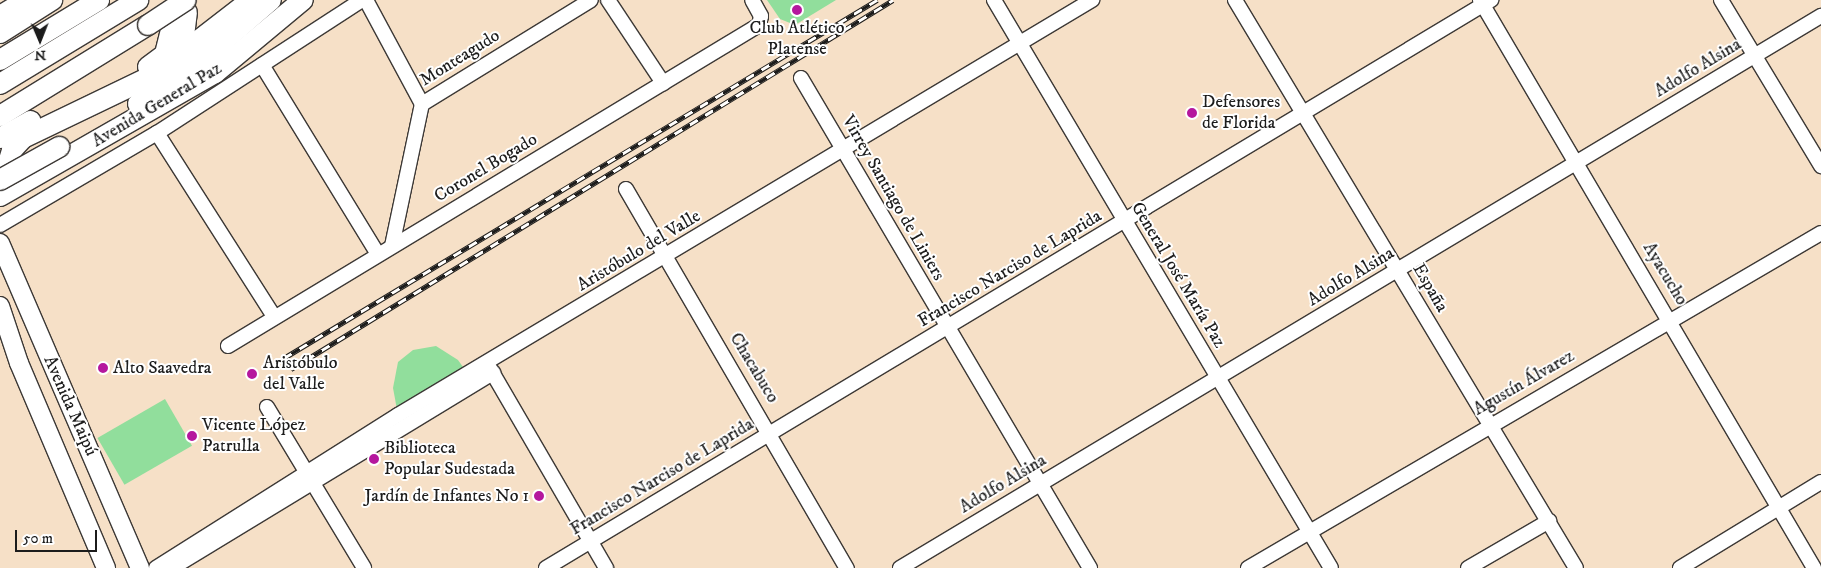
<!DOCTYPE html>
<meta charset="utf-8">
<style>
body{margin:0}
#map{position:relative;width:1821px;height:568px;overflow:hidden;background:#f6e0c7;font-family:"IM FELL DW Pica",serif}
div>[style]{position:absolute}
.green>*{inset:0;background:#91de9c;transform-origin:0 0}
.roads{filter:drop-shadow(1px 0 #3d3936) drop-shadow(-1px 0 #3d3936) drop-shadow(0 1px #3d3936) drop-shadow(0 -1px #3d3936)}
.minor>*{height:14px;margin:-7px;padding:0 7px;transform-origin:7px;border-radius:7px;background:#fff}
.major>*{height:18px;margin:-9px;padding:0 9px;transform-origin:9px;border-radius:9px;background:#fff}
.highway>*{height:20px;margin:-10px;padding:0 10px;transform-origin:10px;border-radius:10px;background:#fff}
.rail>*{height:5px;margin-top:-2.5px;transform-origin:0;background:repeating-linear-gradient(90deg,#fff 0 9px,#1c1c1c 0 18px);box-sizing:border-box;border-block:1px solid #1c1c1c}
.bridges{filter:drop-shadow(1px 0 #3d3936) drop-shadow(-1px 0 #3d3936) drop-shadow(0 1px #3d3936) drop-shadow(0 -1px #3d3936)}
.highway-bridge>*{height:20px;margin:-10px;padding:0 10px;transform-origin:10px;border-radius:10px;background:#fff}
.dots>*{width:14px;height:14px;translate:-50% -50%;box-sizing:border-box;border:2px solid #fff;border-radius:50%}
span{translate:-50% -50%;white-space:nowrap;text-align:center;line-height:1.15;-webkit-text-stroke:4px #fff;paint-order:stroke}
.poi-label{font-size:18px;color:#1c1c1c}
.left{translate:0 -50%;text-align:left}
.right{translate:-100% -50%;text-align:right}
.street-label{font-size:18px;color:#1c1c1c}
.north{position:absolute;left:15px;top:15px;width:50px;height:50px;-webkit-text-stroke:4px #fff;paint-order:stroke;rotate:179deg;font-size:14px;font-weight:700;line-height:20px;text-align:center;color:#1c1c1c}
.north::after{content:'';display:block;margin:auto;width:18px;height:22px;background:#1c1c1c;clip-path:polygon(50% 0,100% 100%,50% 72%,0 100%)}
.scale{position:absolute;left:15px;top:530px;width:82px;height:22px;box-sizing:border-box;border:2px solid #1c1c1c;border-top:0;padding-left:6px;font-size:15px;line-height:18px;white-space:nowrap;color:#1c1c1c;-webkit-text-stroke:4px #fff;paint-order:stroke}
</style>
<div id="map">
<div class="green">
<div style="clip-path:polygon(767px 0,836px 0,795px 25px,780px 19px)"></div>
<div style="clip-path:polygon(436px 346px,458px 360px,468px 374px,398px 415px,393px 388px,398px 362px,413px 350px)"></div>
<div style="left:165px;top:399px;width:54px;height:78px;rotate:60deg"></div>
</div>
<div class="roads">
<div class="minor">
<div style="left:366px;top:0;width:118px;rotate:61.7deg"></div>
<div style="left:608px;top:0;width:100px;rotate:56.5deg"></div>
<div style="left:994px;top:0;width:660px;rotate:59.32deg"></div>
<div style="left:1235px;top:0;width:662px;rotate:59.02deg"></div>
<div style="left:1480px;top:0;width:659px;rotate:59.54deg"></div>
<div style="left:1721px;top:0;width:194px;rotate:58.9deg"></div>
<div style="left:262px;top:65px;width:222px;rotate:58.5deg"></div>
<div style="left:801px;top:78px;width:569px;rotate:59.47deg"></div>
<div style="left:157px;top:133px;width:218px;rotate:57.5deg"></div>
<div style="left:626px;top:189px;width:439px;rotate:59.8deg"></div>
<div style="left:0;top:225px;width:182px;rotate:-30.4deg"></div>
<div style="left:157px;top:133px;width:244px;rotate:-33deg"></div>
<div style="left:392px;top:246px;width:145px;rotate:-78.1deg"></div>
<div style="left:422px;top:104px;width:198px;rotate:-31.6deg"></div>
<div style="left:228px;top:346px;width:620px;rotate:-31.15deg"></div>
<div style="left:759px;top:25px;width:9px;rotate:-77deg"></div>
<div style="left:761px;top:16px;width:18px;rotate:-119deg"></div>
<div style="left:488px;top:365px;width:235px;rotate:59.8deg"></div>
<div style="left:267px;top:407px;width:188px;rotate:58.9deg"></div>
<div style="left:156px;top:568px;width:286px;rotate:-32.3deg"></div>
<div style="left:398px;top:415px;width:809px;rotate:-30.88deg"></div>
<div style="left:172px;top:568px;width:376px;rotate:-31.3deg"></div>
<div style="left:546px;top:568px;width:1103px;rotate:-31.01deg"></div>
<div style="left:900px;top:568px;width:1074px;rotate:-30.94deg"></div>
<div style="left:1248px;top:568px;width:664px;rotate:-30.31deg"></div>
<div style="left:1468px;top:568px;width:94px;rotate:-30.1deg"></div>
<div style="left:1680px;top:568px;width:165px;rotate:-31.4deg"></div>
</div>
<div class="major">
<div style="left:0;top:243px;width:354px;rotate:66.7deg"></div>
<div style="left:0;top:306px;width:60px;rotate:71.6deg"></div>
<div style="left:19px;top:363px;width:223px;rotate:67deg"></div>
</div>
<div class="highway">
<div style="left:0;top:16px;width:31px;rotate:-31deg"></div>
<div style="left:0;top:33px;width:62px;rotate:-32.4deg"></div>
<div style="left:183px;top:44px;width:32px;rotate:-83deg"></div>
<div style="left:0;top:60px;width:116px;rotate:-31.2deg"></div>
<div style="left:148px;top:67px;width:21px;rotate:-37deg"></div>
<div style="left:165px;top:54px;width:33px;rotate:-76deg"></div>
<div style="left:0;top:84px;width:162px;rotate:-31.3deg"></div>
<div style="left:138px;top:104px;width:87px;rotate:-35.2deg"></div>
<div style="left:209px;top:54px;width:82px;rotate:-41.1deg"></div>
<div style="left:0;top:116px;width:174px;rotate:-31.6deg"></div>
<div style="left:0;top:138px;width:35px;rotate:-29deg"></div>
<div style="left:6px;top:170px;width:21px;rotate:-73deg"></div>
<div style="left:12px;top:150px;width:16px;rotate:-47deg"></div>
<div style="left:23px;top:138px;width:145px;rotate:-25.7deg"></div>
<div style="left:154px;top:75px;width:123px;rotate:-37.7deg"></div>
<div style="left:0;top:196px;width:248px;rotate:-29.8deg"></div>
<div style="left:215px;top:73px;width:114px;rotate:-39.7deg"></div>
</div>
</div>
<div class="rail">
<div style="left:284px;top:358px;width:693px;rotate:-31.12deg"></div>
<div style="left:291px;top:369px;width:706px;rotate:-31.51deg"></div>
</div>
<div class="bridges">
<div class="highway-bridge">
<div style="left:148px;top:25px;width:45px;rotate:-33.3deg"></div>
<div style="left:0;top:180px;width:68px;rotate:-29.2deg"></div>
</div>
</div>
<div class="dots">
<div style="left:797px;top:10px;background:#b5179e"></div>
<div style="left:1192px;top:113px;background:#b5179e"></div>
<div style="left:103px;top:368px;background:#b5179e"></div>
<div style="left:252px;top:374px;background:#b5179e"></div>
<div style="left:192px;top:436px;background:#b5179e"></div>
<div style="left:374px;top:459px;background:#b5179e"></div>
<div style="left:539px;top:496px;background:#b5179e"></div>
</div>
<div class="poi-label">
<span style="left:797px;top:39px">Club Atlético<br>Platense</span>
<span class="left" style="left:1202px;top:113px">Defensores<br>de Florida</span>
<span class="left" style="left:263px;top:374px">Aristóbulo<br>del Valle</span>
<span class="left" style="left:113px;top:368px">Alto Saavedra</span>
<span class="left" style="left:202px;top:436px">Vicente López<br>Patrulla</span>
<span class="left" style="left:384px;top:459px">Biblioteca<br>Popular Sudestada</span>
<span class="right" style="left:529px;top:496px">Jardín de Infantes No 1</span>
</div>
<div class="street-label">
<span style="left:460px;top:58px;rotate:-32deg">Monteagudo</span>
<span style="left:1698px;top:68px;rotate:-31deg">Adolfo Alsina</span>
<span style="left:157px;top:105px;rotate:-31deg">Avenida General Paz</span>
<span style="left:486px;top:168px;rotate:-31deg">Coronel Bogado</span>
<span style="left:893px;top:198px;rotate:60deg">Virrey Santiago de Liniers</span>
<span style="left:639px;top:251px;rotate:-31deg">Aristóbulo del Valle</span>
<span style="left:1010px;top:269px;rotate:-31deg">Francisco Narciso de Laprida</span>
<span style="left:1665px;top:274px;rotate:59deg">Ayacucho</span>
<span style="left:1178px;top:275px;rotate:59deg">General José María Paz</span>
<span style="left:1351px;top:277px;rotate:-31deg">Adolfo Alsina</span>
<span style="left:1430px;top:288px;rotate:60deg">España</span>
<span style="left:754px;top:368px;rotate:59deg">Chacabuco</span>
<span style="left:1524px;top:383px;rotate:-30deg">Agustín Álvarez</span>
<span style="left:70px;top:406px;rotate:66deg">Avenida Maipú</span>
<span style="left:662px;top:477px;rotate:-31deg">Francisco Narciso de Laprida</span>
<span style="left:1003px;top:484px;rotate:-31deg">Adolfo Alsina</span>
</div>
<div class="north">N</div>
<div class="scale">50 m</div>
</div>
